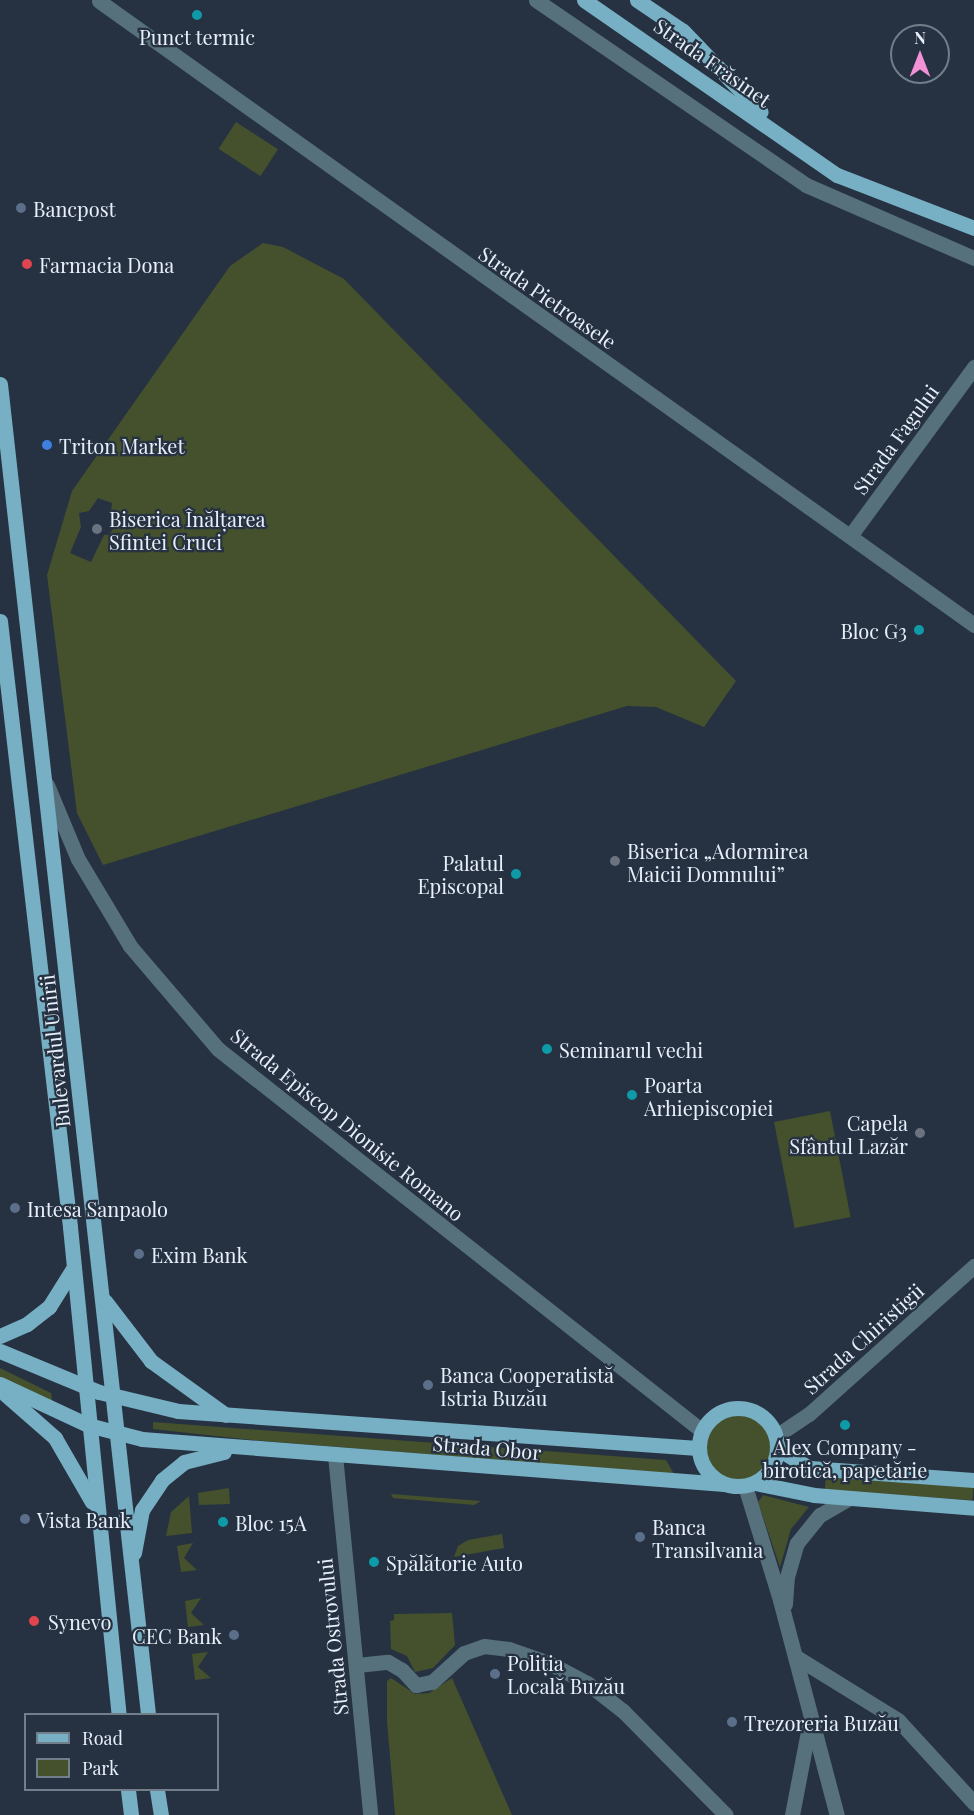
<!DOCTYPE html>
<meta charset="utf-8">
<style>
body{margin:0}
#map{position:relative;width:974px;height:1815px;overflow:hidden;background:#263241;font-family:"Playfair Display",serif}
div>[style]{position:absolute}
.green>*{inset:0;background:#44512c;transform-origin:0 0}
.round{border-radius:50%}
.minor>*{height:15px;margin:-7.5px;padding:0 7.5px;transform-origin:7.5px;border-radius:7.5px;background:#56717b}
.major>*{height:15px;margin:-7.5px;padding:0 7.5px;transform-origin:7.5px;border-radius:7.5px;background:#77b0c4}
.major>.ring{margin:-7.5px;padding:0;box-sizing:content-box;background:none;border:15px solid #77b0c4;border-radius:50%}
.dots>*{width:16px;height:16px;translate:-50% -50%;box-sizing:border-box;border:3px solid #263241;border-radius:50%}
span{translate:-50% -50%;white-space:nowrap;text-align:center;line-height:1.15;-webkit-text-stroke:4.5px #263241;paint-order:stroke}
.poi-label{font-size:20px;color:#e7effa}
.left{translate:0 -50%;text-align:left}
.right{translate:-100% -50%;text-align:right}
.street-label{font-size:20px;color:#e7effa}
.legend{position:absolute;left:24px;top:1713px;width:195px;height:78px;box-sizing:border-box;background:#263241;border:2px solid #737e8b;margin:0;padding:8px 10px;list-style:none;font-size:18px;color:#e7effa}
.legend li{display:flex;align-items:center;gap:12px;height:30px}
.legend b{width:30px;border:2px solid #737e8b}
.north{position:absolute;left:890px;top:24px;width:60px;height:60px;box-sizing:border-box;background:#263241;border:2px solid #737e8b;border-radius:50%;rotate:0deg;font-size:16px;font-weight:700;line-height:24px;text-align:center;color:#e7effa}
.north::after{content:'';display:block;margin:auto;width:21px;height:27px;background:#f391d6;clip-path:polygon(50% 0,100% 100%,50% 72%,0 100%)}
</style>
<div id="map">
<div class="green">
<div style="left:236px;top:122px;width:50px;height:32px;rotate:33deg"></div>
<div style="clip-path:polygon(evenodd,263px 243px,283px 247px,344px 279px,736px 681px,704px 727px,656px 707px,627px 706px,103px 865px,77px 813px,47px 575px,72px 491px,230px 266px,263px 243px,98px 498px,112px 503px,110px 518px,115px 526px,109px 535px,104px 535px,91px 562px,70px 553px,81px 527px,79px 513px,89px 511px,98px 498px)"></div>
<div style="left:830px;top:1111px;width:108px;height:57px;rotate:79deg"></div>
<div style="clip-path:polygon(0 1368px,51px 1393px,53px 1404px,0 1378px)"></div>
<div class="round" style="left:706px;top:1414px;width:66px;height:66px"></div>
<div style="clip-path:polygon(153px 1422px,666px 1460px,674px 1474px,252px 1440px,153px 1429px)"></div>
<div style="left:826px;top:1473px;width:148px;height:17px;rotate:4deg"></div>
<div style="clip-path:polygon(229px 1488px,230px 1504px,199px 1505px,198px 1493px)"></div>
<div style="clip-path:polygon(391px 1494px,481px 1501px,474px 1505px,393px 1498px)"></div>
<div style="clip-path:polygon(763px 1495px,809px 1507px,791px 1529px,780px 1567px,758px 1502px)"></div>
<div style="clip-path:polygon(189px 1496px,192px 1533px,166px 1536px,171px 1512px)"></div>
<div style="clip-path:polygon(502px 1534px,504px 1548px,454px 1557px,458px 1546px,468px 1540px)"></div>
<div style="clip-path:polygon(193px 1543px,184px 1558px,197px 1570px,181px 1572px,177px 1546px)"></div>
<div style="clip-path:polygon(201px 1598px,191px 1613px,204px 1625px,188px 1627px,185px 1601px)"></div>
<div style="clip-path:polygon(452px 1613px,455px 1645px,433px 1668px,415px 1672px,407px 1656px,391px 1649px,390px 1621px,394px 1620px,394px 1614px)"></div>
<div style="clip-path:polygon(208px 1652px,198px 1667px,211px 1678px,195px 1680px,192px 1654px)"></div>
<div style="clip-path:polygon(391px 1678px,415px 1694px,429px 1693px,452px 1678px,512px 1815px,395px 1815px,387px 1721px,387px 1681px)"></div>
</div>
<div class="minor">
<div style="left:536px;top:0;width:327px;rotate:34.4deg"></div>
<div style="left:806px;top:185px;width:183px;rotate:23.5deg"></div>
<div style="left:99px;top:1px;width:1075px;rotate:35.49deg"></div>
<div style="left:850px;top:536px;width:210px;rotate:-53.7deg"></div>
<div style="left:47px;top:785px;width:80px;rotate:67.3deg"></div>
<div style="left:78px;top:859px;width:101px;rotate:59.1deg"></div>
<div style="left:130px;top:946px;width:135px;rotate:49.5deg"></div>
<div style="left:218px;top:1049px;width:617px;rotate:38.28deg"></div>
<div style="left:776px;top:1436px;width:40px;rotate:-34deg"></div>
<div style="left:809px;top:1414px;width:222px;rotate:-41.9deg"></div>
<div style="left:335px;top:1455px;width:362px;rotate:84.4deg"></div>
<div style="left:745px;top:1486px;width:119px;rotate:72.9deg"></div>
<div style="left:780px;top:1600px;width:222px;rotate:75.2deg"></div>
<div style="left:785px;top:1604px;width:27px;rotate:-86deg"></div>
<div style="left:787px;top:1577px;width:35px;rotate:-74deg"></div>
<div style="left:797px;top:1543px;width:36px;rotate:-51deg"></div>
<div style="left:820px;top:1515px;width:34px;rotate:-30deg"></div>
<div style="left:796px;top:1657px;width:120px;rotate:31.7deg"></div>
<div style="left:898px;top:1720px;width:113px;rotate:47.5deg"></div>
<div style="left:357px;top:1665px;width:31px;rotate:-6deg"></div>
<div style="left:388px;top:1662px;width:16px;rotate:30deg"></div>
<div style="left:402px;top:1670px;width:21px;rotate:47deg"></div>
<div style="left:416px;top:1685px;width:16px;rotate:-11deg"></div>
<div style="left:432px;top:1682px;width:43px;rotate:-42.2deg"></div>
<div style="left:464px;top:1653px;width:21px;rotate:-19deg"></div>
<div style="left:484px;top:1646px;width:25px;rotate:7deg"></div>
<div style="left:509px;top:1649px;width:42px;rotate:19.3deg"></div>
<div style="left:549px;top:1663px;width:43px;rotate:27.8deg"></div>
<div style="left:587px;top:1683px;width:46px;rotate:37.9deg"></div>
<div style="left:623px;top:1711px;width:146px;rotate:45.3deg"></div>
<div style="left:792px;top:1815px;width:96px;rotate:-79.2deg"></div>
</div>
<div class="major">
<div style="left:584px;top:0;width:308px;rotate:34.7deg"></div>
<div style="left:837px;top:175px;width:147px;rotate:21.1deg"></div>
<div style="left:637px;top:0;width:55px;rotate:34deg"></div>
<div style="left:683px;top:31px;width:112px;rotate:46.1deg"></div>
<div style="left:0;top:384px;width:1338px;rotate:83.65deg"></div>
<div style="left:0;top:621px;width:610px;rotate:83.41deg"></div>
<div style="left:70px;top:1227px;width:489px;rotate:84.3deg"></div>
<div style="left:105px;top:1301px;width:76px;rotate:52.5deg"></div>
<div style="left:151px;top:1361px;width:92px;rotate:35.8deg"></div>
<div style="left:0;top:1336px;width:30px;rotate:-24deg"></div>
<div style="left:27px;top:1324px;width:28px;rotate:-38deg"></div>
<div style="left:49px;top:1307px;width:47px;rotate:-58deg"></div>
<div style="left:0;top:1351px;width:107px;rotate:22.5deg"></div>
<div style="left:99px;top:1392px;width:81px;rotate:13.5deg"></div>
<div style="left:178px;top:1411px;width:521px;rotate:4.07deg"></div>
<div style="left:0;top:1384px;width:97px;rotate:25deg"></div>
<div style="left:88px;top:1425px;width:56px;rotate:14.5deg"></div>
<div style="left:142px;top:1439px;width:584px;rotate:4.42deg"></div>
<div style="left:5px;top:1394px;width:67px;rotate:41.3deg"></div>
<div style="left:55px;top:1438px;width:74px;rotate:60deg"></div>
<div class="ring" style="left:699px;top:1408px;width:63px;height:63px"></div>
<div style="left:778px;top:1449px;width:37px;rotate:31deg"></div>
<div style="left:810px;top:1468px;width:164px;rotate:4.2deg"></div>
<div style="left:755px;top:1483px;width:60px;rotate:11.5deg"></div>
<div style="left:814px;top:1495px;width:161px;rotate:4.6deg"></div>
<div style="left:134px;top:1553px;width:44px;rotate:-79.5deg"></div>
<div style="left:142px;top:1510px;width:36px;rotate:-56deg"></div>
<div style="left:162px;top:1480px;width:28px;rotate:-39deg"></div>
<div style="left:184px;top:1462px;width:41px;rotate:-14deg"></div>
<div style="left:128px;top:1790px;width:25px;rotate:83deg"></div>
<div style="left:157px;top:1790px;width:25px;rotate:81deg"></div>
</div>
<div class="dots">
<div style="left:197px;top:15px;background:#0f9aa8"></div>
<div style="left:21px;top:208px;background:#5c6f8a"></div>
<div style="left:27px;top:264px;background:#e0444e"></div>
<div style="left:47px;top:445px;background:#3f7fe0"></div>
<div style="left:97px;top:529px;background:#6b7280"></div>
<div style="left:919px;top:630px;background:#0f9aa8"></div>
<div style="left:615px;top:861px;background:#6b7280"></div>
<div style="left:516px;top:874px;background:#0f9aa8"></div>
<div style="left:547px;top:1049px;background:#0f9aa8"></div>
<div style="left:632px;top:1095px;background:#0f9aa8"></div>
<div style="left:920px;top:1133px;background:#6b7280"></div>
<div style="left:15px;top:1208px;background:#5c6f8a"></div>
<div style="left:139px;top:1254px;background:#5c6f8a"></div>
<div style="left:428px;top:1385px;background:#5c6f8a"></div>
<div style="left:845px;top:1425px;background:#0f9aa8"></div>
<div style="left:25px;top:1519px;background:#5c6f8a"></div>
<div style="left:223px;top:1522px;background:#0f9aa8"></div>
<div style="left:640px;top:1537px;background:#5c6f8a"></div>
<div style="left:374px;top:1562px;background:#0f9aa8"></div>
<div style="left:34px;top:1621px;background:#e0444e"></div>
<div style="left:234px;top:1635px;background:#5c6f8a"></div>
<div style="left:495px;top:1674px;background:#5c6f8a"></div>
<div style="left:732px;top:1722px;background:#5c6f8a"></div>
</div>
<div class="poi-label">
<span style="left:197px;top:36px">Punct termic</span>
<span class="left" style="left:33px;top:208px">Bancpost</span>
<span class="left" style="left:39px;top:264px">Farmacia Dona</span>
<span class="left" style="left:59px;top:445px">Triton Market</span>
<span class="left" style="left:109px;top:530px">Biserica Înălțarea<br>Sfintei Cruci</span>
<span class="right" style="left:907px;top:630px">Bloc G3</span>
<span class="left" style="left:627px;top:862px">Biserica „Adormirea<br>Maicii Domnului”</span>
<span class="right" style="left:504px;top:874px">Palatul<br>Episcopal</span>
<span class="left" style="left:559px;top:1049px">Seminarul vechi</span>
<span class="left" style="left:644px;top:1096px">Poarta<br>Arhiepiscopiei</span>
<span class="right" style="left:908px;top:1134px">Capela<br>Sfântul Lazăr</span>
<span class="left" style="left:27px;top:1208px">Intesa Sanpaolo</span>
<span class="left" style="left:151px;top:1254px">Exim Bank</span>
<span class="left" style="left:440px;top:1386px">Banca Cooperatistă<br>Istria Buzău</span>
<span style="left:845px;top:1458px">Alex Company -<br>birotică, papetărie</span>
<span class="left" style="left:37px;top:1519px">Vista Bank</span>
<span class="left" style="left:235px;top:1522px">Bloc 15A</span>
<span class="left" style="left:652px;top:1538px">Banca<br>Transilvania</span>
<span class="left" style="left:386px;top:1562px">Spălătorie Auto</span>
<span class="left" style="left:48px;top:1621px">Synevo</span>
<span class="right" style="left:222px;top:1635px">CEC Bank</span>
<span class="left" style="left:507px;top:1674px">Poliția<br>Locală Buzău</span>
<span class="left" style="left:744px;top:1722px">Trezoreria Buzău</span>
</div>
<div class="street-label">
<span style="left:713px;top:62px;rotate:35deg">Strada Frăsinet</span>
<span style="left:548px;top:297px;rotate:35deg">Strada Pietroasele</span>
<span style="left:895px;top:439px;rotate:-54deg">Strada Fagului</span>
<span style="left:54px;top:1051px;rotate:-96deg">Bulevardul Unirii</span>
<span style="left:348px;top:1124px;rotate:39deg">Strada Episcop Dionisie Romano</span>
<span style="left:863px;top:1338px;rotate:-42deg">Strada Chiristigii</span>
<span style="left:487px;top:1447px;rotate:5deg">Strada Obor</span>
<span style="left:332px;top:1637px;rotate:-96deg">Strada Ostrovului</span>
</div>
<ul class="legend">
<li><b style="height:8px;background:#77b0c4"></b>Road</li>
<li><b style="height:16px;background:#44512c"></b>Park</li>
</ul>
<div class="north">N</div>
</div>
